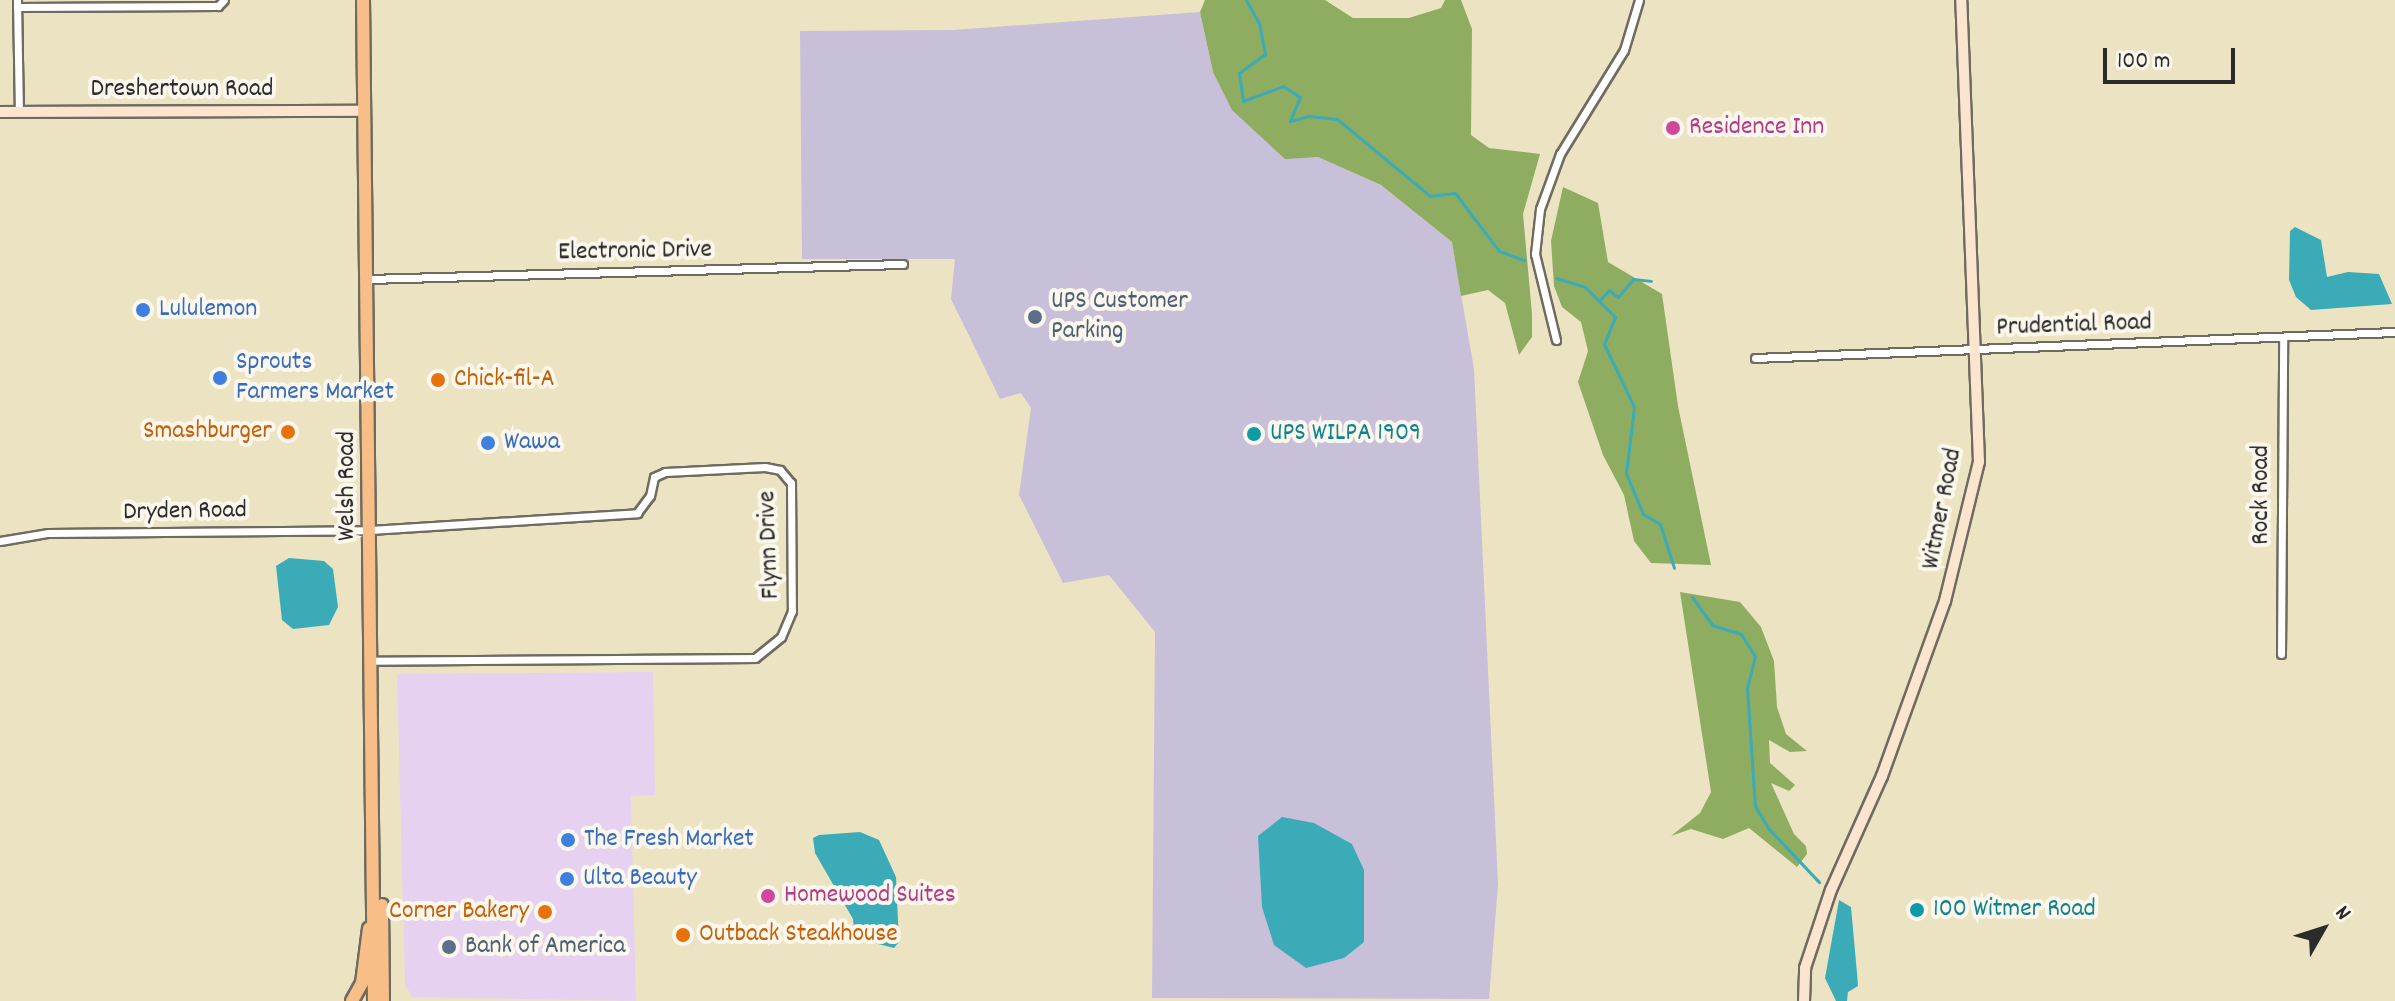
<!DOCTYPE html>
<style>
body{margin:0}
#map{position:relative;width:2395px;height:1001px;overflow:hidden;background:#ece3c3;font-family:Dekko,sans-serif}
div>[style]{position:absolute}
.built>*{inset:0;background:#e6d2f0}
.industrial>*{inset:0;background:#c8bfd8}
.forest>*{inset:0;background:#8fad60}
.water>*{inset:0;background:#3babb8}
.stream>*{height:3px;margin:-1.5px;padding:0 1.5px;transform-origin:1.5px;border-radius:1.5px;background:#3babb8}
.roads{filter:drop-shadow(2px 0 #6f6b60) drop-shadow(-2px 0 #6f6b60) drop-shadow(0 2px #6f6b60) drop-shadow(0 -2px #6f6b60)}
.street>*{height:7px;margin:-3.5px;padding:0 3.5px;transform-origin:3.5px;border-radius:3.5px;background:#fff}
.secondary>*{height:10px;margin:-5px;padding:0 5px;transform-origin:5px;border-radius:5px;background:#fce5cf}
.primary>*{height:12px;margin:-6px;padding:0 6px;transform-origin:6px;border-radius:6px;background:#f7be87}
.dots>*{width:22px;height:22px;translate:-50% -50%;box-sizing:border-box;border:4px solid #fbf7ec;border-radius:50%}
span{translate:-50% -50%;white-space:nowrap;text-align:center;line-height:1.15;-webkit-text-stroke:8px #fbf7ec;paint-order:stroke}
.street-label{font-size:26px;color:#2b2b2b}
.hotel-label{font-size:26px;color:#b23c85}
.left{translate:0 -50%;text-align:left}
.service-label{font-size:26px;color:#4e5e75}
.shop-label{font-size:26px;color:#366cbe}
.food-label{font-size:26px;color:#c56008}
.right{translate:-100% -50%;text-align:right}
.culture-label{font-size:26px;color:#0d838f}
.north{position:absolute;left:2283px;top:889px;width:80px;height:80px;-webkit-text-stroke:6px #fbf7ec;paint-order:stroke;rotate:51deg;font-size:22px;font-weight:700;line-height:32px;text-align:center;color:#2b2b2b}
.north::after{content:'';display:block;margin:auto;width:28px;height:36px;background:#2b2b2b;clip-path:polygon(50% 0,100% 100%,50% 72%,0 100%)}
.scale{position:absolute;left:2103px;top:48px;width:132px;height:36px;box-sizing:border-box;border:4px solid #2b2b2b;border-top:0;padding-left:10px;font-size:24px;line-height:28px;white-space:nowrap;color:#2b2b2b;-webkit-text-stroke:6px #fbf7ec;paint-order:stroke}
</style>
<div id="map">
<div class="built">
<div style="clip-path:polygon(653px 672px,655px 795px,631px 796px,636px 1001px,412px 997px,405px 984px,397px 674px)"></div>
</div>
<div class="industrial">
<div style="clip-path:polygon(1200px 12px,1213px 72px,1318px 157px,1381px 185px,1452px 242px,1474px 369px,1498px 884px,1489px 999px,1152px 998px,1155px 632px,1109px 575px,1063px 583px,1019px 495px,1031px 408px,1021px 393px,1000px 399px,951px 299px,955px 259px,802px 259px,800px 31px,953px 30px)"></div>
</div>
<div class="forest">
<div style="clip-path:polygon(1205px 0,1325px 0,1353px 18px,1409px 18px,1441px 8px,1445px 0,1461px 0,1472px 29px,1471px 135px,1489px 148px,1540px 154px,1523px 214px,1532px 314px,1532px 337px,1519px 355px,1505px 303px,1488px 290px,1461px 296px,1452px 242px,1381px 185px,1318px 157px,1285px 159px,1232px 110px,1213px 72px,1200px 12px)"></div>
<div style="clip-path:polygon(1563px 187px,1598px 203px,1608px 262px,1662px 294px,1678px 406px,1711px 565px,1651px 563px,1634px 541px,1624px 495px,1603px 455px,1578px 382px,1588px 351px,1581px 322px,1562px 307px,1554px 286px,1551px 241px)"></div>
<div style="clip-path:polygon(1680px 592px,1740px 602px,1761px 627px,1774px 661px,1777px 707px,1786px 734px,1807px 751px,1790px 752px,1769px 740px,1770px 763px,1795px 785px,1789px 791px,1771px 783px,1794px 834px,1806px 846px,1807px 854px,1797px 867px,1749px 828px,1723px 839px,1691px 829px,1671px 836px,1700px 813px,1711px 792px)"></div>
</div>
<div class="water">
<div style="clip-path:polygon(2295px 227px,2321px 240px,2327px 277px,2348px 272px,2379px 274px,2392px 304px,2311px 310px,2296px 297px,2289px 280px,2290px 231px)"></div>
<div style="clip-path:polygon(289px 558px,324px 561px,333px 569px,338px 607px,329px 625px,293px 629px,282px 620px,276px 566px)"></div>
<div style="clip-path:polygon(1282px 817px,1314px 823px,1352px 844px,1364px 870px,1364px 942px,1344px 958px,1306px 968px,1274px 945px,1262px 907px,1258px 836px)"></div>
<div style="clip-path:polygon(860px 832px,879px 840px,896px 877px,899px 942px,894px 948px,855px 938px,853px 919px,815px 853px,813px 838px,819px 835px)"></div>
<div style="clip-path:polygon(1839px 900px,1851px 907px,1857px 973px,1858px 986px,1848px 992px,1847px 1001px,1836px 1001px,1825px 978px)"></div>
</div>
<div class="stream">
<div style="left:1246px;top:0;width:26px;rotate:61deg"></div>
<div style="left:1259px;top:23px;width:32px;rotate:79deg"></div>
<div style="left:1265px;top:54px;width:32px;rotate:144deg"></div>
<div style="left:1239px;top:73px;width:28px;rotate:82deg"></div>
<div style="left:1243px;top:101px;width:43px;rotate:-20.6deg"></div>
<div style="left:1283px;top:86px;width:20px;rotate:33deg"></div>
<div style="left:1300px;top:97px;width:26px;rotate:113deg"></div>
<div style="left:1290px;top:121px;width:20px;rotate:-15deg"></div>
<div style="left:1309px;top:116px;width:28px;rotate:6deg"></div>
<div style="left:1337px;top:119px;width:121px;rotate:39.6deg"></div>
<div style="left:1430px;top:196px;width:25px;rotate:-7deg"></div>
<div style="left:1455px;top:193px;width:73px;rotate:52.8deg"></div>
<div style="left:1499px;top:251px;width:27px;rotate:20deg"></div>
<div style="left:1556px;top:278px;width:30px;rotate:17deg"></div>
<div style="left:1585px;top:287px;width:42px;rotate:45deg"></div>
<div style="left:1615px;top:317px;width:29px;rotate:112deg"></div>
<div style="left:1604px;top:344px;width:70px;rotate:64.5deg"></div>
<div style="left:1634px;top:407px;width:66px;rotate:96.9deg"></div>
<div style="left:1626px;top:473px;width:44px;rotate:67.5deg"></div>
<div style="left:1643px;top:514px;width:20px;rotate:30deg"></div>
<div style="left:1660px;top:524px;width:46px;rotate:72.3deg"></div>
<div style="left:1600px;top:300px;width:13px;rotate:-48deg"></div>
<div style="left:1609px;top:290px;width:11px;rotate:38deg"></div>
<div style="left:1618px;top:297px;width:23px;rotate:-50deg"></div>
<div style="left:1633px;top:279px;width:18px;rotate:6deg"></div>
<div style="left:1692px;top:597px;width:34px;rotate:54deg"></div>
<div style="left:1712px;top:625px;width:30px;rotate:17deg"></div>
<div style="left:1741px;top:634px;width:26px;rotate:58deg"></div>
<div style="left:1755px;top:656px;width:32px;rotate:104deg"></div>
<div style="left:1747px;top:687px;width:119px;rotate:86.2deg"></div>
<div style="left:1755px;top:806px;width:27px;rotate:59deg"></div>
<div style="left:1769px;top:829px;width:73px;rotate:46.7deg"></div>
</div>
<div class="roads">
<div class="street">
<div style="left:17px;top:0;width:112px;rotate:89deg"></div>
<div style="left:17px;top:7px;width:201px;rotate:-0.3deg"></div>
<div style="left:218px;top:6px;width:8px;rotate:-45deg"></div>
<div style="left:368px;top:279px;width:535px;rotate:-1.61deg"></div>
<div style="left:1556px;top:340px;width:89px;rotate:-103.7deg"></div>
<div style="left:1535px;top:254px;width:45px;rotate:-83.7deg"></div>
<div style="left:1540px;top:209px;width:59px;rotate:-70deg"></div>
<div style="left:1560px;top:154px;width:122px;rotate:-58.4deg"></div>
<div style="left:1624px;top:50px;width:52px;rotate:-73.3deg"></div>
<div style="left:1755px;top:358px;width:641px;rotate:-2.33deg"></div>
<div style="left:0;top:541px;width:49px;rotate:-9.5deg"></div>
<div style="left:48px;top:533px;width:322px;rotate:-0.5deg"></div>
<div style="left:370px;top:530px;width:268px;rotate:-3.6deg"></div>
<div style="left:637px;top:513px;width:21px;rotate:-53deg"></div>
<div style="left:650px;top:496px;width:19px;rotate:-78deg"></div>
<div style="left:654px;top:477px;width:12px;rotate:-24deg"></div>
<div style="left:665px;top:472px;width:100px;rotate:-2.9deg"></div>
<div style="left:765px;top:467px;width:15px;rotate:11deg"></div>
<div style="left:780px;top:470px;width:17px;rotate:50deg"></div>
<div style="left:791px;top:483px;width:128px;rotate:89.6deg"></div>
<div style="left:792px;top:611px;width:28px;rotate:113deg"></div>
<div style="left:781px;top:637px;width:33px;rotate:141deg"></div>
<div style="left:755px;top:658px;width:383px;rotate:179.6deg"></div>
<div style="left:2281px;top:654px;width:317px;rotate:-89.6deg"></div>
</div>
<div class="secondary">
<div style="left:0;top:112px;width:364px;rotate:-0.2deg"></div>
<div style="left:1804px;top:1001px;width:33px;rotate:-88deg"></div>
<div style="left:1805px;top:968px;width:82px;rotate:-71.6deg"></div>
<div style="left:1831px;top:890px;width:125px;rotate:-65.9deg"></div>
<div style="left:1882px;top:776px;width:186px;rotate:-70.2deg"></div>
<div style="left:1945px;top:601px;width:143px;rotate:-76.3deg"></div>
<div style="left:1979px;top:462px;width:462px;rotate:-92.2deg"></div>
</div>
<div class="primary">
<div style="left:363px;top:0;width:1001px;rotate:89.37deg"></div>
<div style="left:382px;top:905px;width:96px;rotate:89.4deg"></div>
<div style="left:352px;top:1001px;width:21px;rotate:-61deg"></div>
<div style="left:362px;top:983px;width:55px;rotate:-82.7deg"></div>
</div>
</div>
<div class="dots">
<div style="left:1673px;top:128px;background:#d1479c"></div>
<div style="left:143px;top:310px;background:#3f7fe0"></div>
<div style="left:1035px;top:317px;background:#5c6f8a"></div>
<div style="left:220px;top:378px;background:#3f7fe0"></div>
<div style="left:438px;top:380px;background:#e8710a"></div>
<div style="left:288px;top:432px;background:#e8710a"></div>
<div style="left:1254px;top:434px;background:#0f9aa8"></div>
<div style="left:488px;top:443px;background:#3f7fe0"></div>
<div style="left:568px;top:840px;background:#3f7fe0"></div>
<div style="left:567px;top:879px;background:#3f7fe0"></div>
<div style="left:768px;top:896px;background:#d1479c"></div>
<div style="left:1917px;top:910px;background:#0f9aa8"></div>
<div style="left:545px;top:912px;background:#e8710a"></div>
<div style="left:683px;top:935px;background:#e8710a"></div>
<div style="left:449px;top:947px;background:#5c6f8a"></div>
</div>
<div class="street-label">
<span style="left:182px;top:90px">Dreshertown Road</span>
<span style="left:635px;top:252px;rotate:-1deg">Electronic Drive</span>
<span style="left:2074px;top:326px;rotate:-2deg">Prudential Road</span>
<span style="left:348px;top:486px;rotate:-90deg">Welsh Road</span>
<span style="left:2262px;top:495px;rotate:-90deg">Rock Road</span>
<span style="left:1943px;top:509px;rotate:-79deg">Witmer Road</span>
<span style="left:185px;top:512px;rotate:-1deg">Dryden Road</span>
<span style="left:770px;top:545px;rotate:-92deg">Flynn Drive</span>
</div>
<div class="hotel-label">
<span class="left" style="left:1689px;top:128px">Residence Inn</span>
<span class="left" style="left:784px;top:896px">Homewood Suites</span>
</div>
<div class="service-label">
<span class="left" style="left:1051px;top:317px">UPS Customer<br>Parking</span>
<span class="left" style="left:465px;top:947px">Bank of America</span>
</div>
<div class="shop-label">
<span class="left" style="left:159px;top:310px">Lululemon</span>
<span class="left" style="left:236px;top:378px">Sprouts<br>Farmers Market</span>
<span class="left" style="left:504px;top:443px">Wawa</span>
<span class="left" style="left:584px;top:840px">The Fresh Market</span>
<span class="left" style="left:583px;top:879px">Ulta Beauty</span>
</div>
<div class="food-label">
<span class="left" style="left:454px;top:380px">Chick-fil-A</span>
<span class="right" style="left:272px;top:432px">Smashburger</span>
<span class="right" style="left:529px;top:912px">Corner Bakery</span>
<span class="left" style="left:699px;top:935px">Outback Steakhouse</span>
</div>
<div class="culture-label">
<span class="left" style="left:1270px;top:434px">UPS WILPA 1909</span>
<span class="left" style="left:1933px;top:910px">100 Witmer Road</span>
</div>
<div class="north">N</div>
<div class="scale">100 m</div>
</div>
